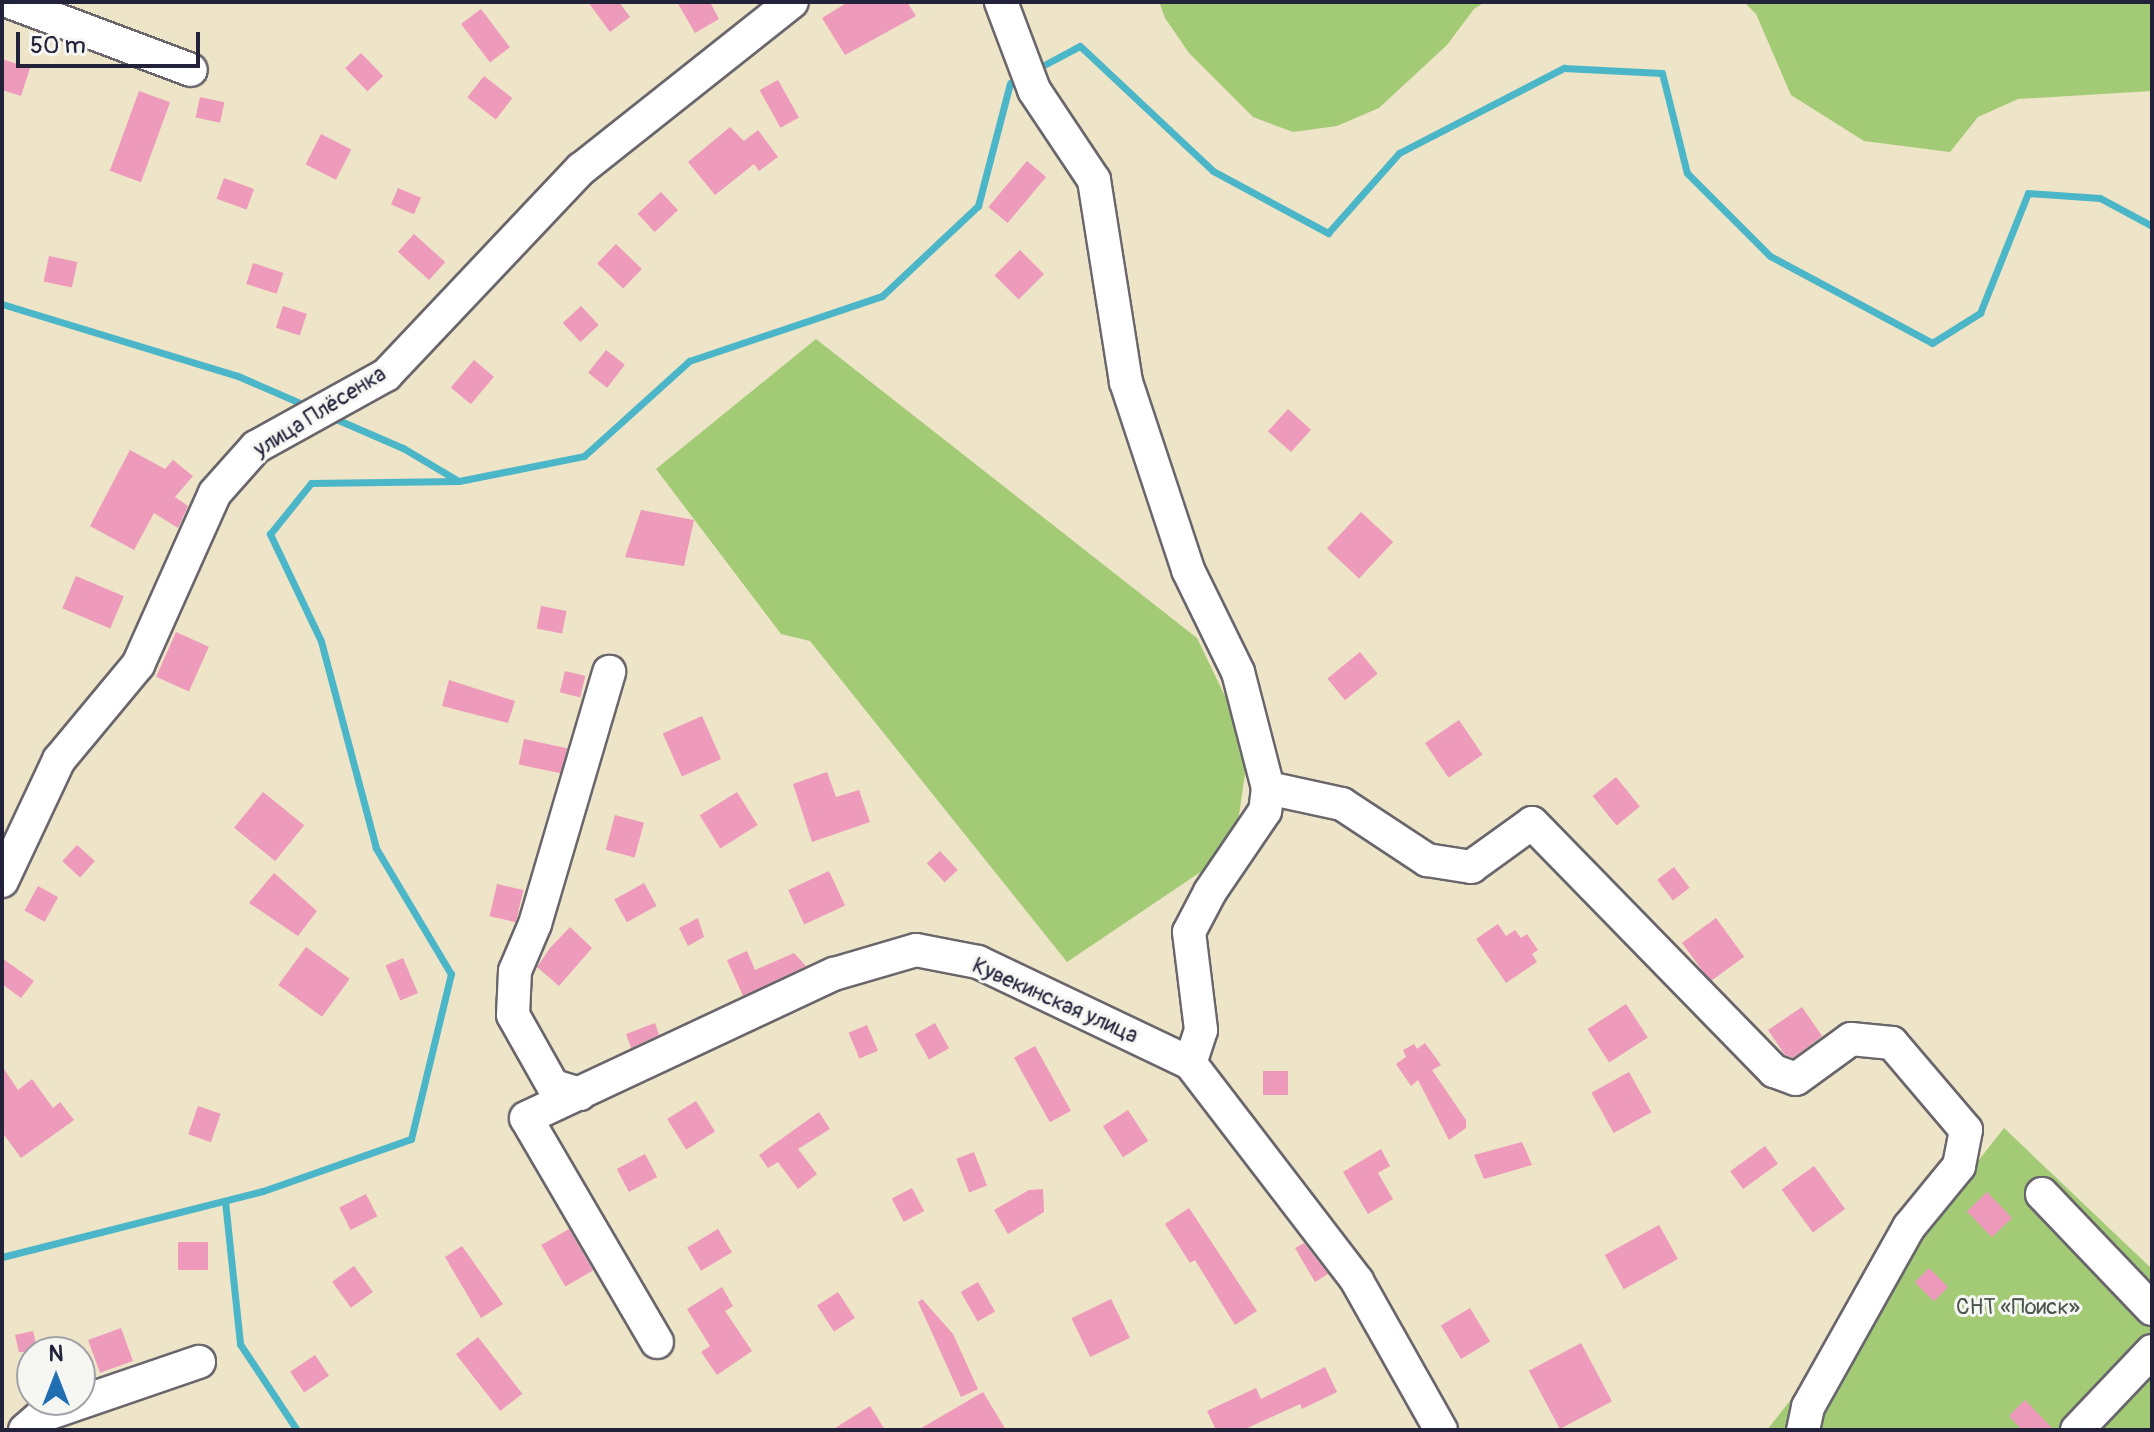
<!DOCTYPE html>
<meta charset="utf-8">
<style>
body{margin:0}
#map{position:relative;width:2154px;height:1432px;overflow:hidden;background:#eee4c8;font-family:Pangolin,sans-serif}
div>[style]{position:absolute}
.green>*{inset:0;background:#a3cb76}
.stream>*{height:7px;margin:-3.5px;padding:0 3.5px;transform-origin:3.5px;border-radius:3.5px;background:#4bb6c8}
.building>*{inset:0;background:#ed9abb;transform-origin:0 0}
.roads{filter:drop-shadow(2px 0 #69666c) drop-shadow(-2px 0 #69666c) drop-shadow(0 2px #69666c) drop-shadow(0 -2px #69666c)}
.minor>*{height:32px;margin:-16px;padding:0 16px;transform-origin:16px;border-radius:16px;background:#fff}
span{translate:-50% -50%;white-space:nowrap;text-align:center;line-height:1.15;-webkit-text-stroke:6px #f6f6f2;paint-order:stroke}
.street-label{font-size:22px;color:#22223b}
.park-label{font-size:22px;color:#49554d}
.frame{position:absolute;inset:0;border:4px solid #22223b;pointer-events:none}
.north{position:absolute;left:16px;top:1336px;width:80px;height:80px;box-sizing:border-box;background:#f6f6f2;border:2px solid #a1a1a9;border-radius:50%;rotate:0deg;font-size:22px;font-weight:700;line-height:32px;text-align:center;color:#22223b}
.north::after{content:'';display:block;margin:auto;width:28px;height:36px;background:#1f6fb2;clip-path:polygon(50% 0,100% 100%,50% 72%,0 100%)}
.scale{position:absolute;left:16px;top:32px;width:184px;height:36px;box-sizing:border-box;border:4px solid #22223b;border-top:0;padding-left:10px;font-size:24px;line-height:28px;white-space:nowrap;color:#22223b;-webkit-text-stroke:6px #f6f6f2;paint-order:stroke}
</style>
<div id="map">
<div class="green">
<div style="clip-path:polygon(1159px 2px,1485px 2px,1474px 9px,1447px 45px,1379px 108px,1337px 126px,1293px 132px,1253px 117px,1189px 53px,1165px 18px)"></div>
<div style="clip-path:polygon(1744px 2px,2152px 2px,2152px 91px,2018px 99px,1978px 117px,1950px 152px,1864px 141px,1791px 95px,1756px 14px)"></div>
<div style="clip-path:polygon(816px 339px,1197px 638px,1249px 746px,1239px 815px,1214px 863px,1067px 962px,810px 641px,781px 634px,656px 469px)"></div>
<div style="clip-path:polygon(2004px 1128px,2152px 1269px,2152px 1430px,1767px 1430px)"></div>
</div>
<div class="stream">
<div style="left:1046px;top:64px;width:38px;rotate:-28deg"></div>
<div style="left:1080px;top:46px;width:183px;rotate:43.2deg"></div>
<div style="left:1213px;top:171px;width:131px;rotate:28.3deg"></div>
<div style="left:1328px;top:233px;width:107px;rotate:-48.4deg"></div>
<div style="left:1399px;top:153px;width:186px;rotate:-27.3deg"></div>
<div style="left:1564px;top:68px;width:98px;rotate:2.9deg"></div>
<div style="left:1662px;top:73px;width:103px;rotate:76deg"></div>
<div style="left:1687px;top:173px;width:117px;rotate:45deg"></div>
<div style="left:1770px;top:256px;width:184px;rotate:28.2deg"></div>
<div style="left:1932px;top:343px;width:57px;rotate:-32deg"></div>
<div style="left:1980px;top:313px;width:129px;rotate:-68.2deg"></div>
<div style="left:2028px;top:193px;width:72px;rotate:4deg"></div>
<div style="left:2100px;top:198px;width:59px;rotate:28.3deg"></div>
<div style="left:2px;top:304px;width:247px;rotate:17deg"></div>
<div style="left:238px;top:376px;width:75px;rotate:23.5deg"></div>
<div style="left:329px;top:416px;width:81px;rotate:23.4deg"></div>
<div style="left:403px;top:448px;width:63px;rotate:30.7deg"></div>
<div style="left:225px;top:1201px;width:144px;rotate:84deg"></div>
<div style="left:240px;top:1344px;width:103px;rotate:56.5deg"></div>
<div style="left:2px;top:1257px;width:269px;rotate:-14.2deg"></div>
<div style="left:263px;top:1191px;width:157px;rotate:-19.4deg"></div>
<div style="left:411px;top:1139px;width:170px;rotate:-76.4deg"></div>
<div style="left:451px;top:974px;width:147px;rotate:-120.8deg"></div>
<div style="left:376px;top:848px;width:214px;rotate:-104.9deg"></div>
<div style="left:321px;top:641px;width:119px;rotate:-115.5deg"></div>
<div style="left:270px;top:534px;width:65px;rotate:-51.2deg"></div>
<div style="left:311px;top:483px;width:148px;rotate:-0.8deg"></div>
<div style="left:459px;top:481px;width:127px;rotate:-11.3deg"></div>
<div style="left:584px;top:456px;width:142px;rotate:-42.1deg"></div>
<div style="left:689px;top:361px;width:204px;rotate:-18.6deg"></div>
<div style="left:882px;top:296px;width:132px;rotate:-43.2deg"></div>
<div style="left:978px;top:206px;width:127px;rotate:-75.4deg"></div>
</div>
<div class="building">
<div style="clip-path:polygon(588px 2px,619px 2px,630px 17px,610px 32px)"></div>
<div style="clip-path:polygon(677px 2px,710px 2px,719px 19px,695px 33px)"></div>
<div style="clip-path:polygon(848px 2px,907px 2px,916px 16px,845px 55px,822px 18px)"></div>
<div style="left:481px;top:9px;width:48px;height:25px;rotate:53deg"></div>
<div style="left:361px;top:53px;width:32px;height:22px;rotate:46deg"></div>
<div style="clip-path:polygon(2px 59px,30px 68px,21px 96px,2px 90px)"></div>
<div style="left:484px;top:76px;width:36px;height:27px;rotate:38deg"></div>
<div style="left:778px;top:80px;width:43px;height:21px;rotate:61deg"></div>
<div style="left:139px;top:91px;width:33px;height:85px;rotate:20deg"></div>
<div style="left:200px;top:97px;width:25px;height:21px;rotate:12deg"></div>
<div style="clip-path:polygon(730px 127px,744px 141px,758px 130px,778px 157px,759px 171px,754px 164px,715px 195px,688px 162px)"></div>
<div style="left:321px;top:134px;width:34px;height:34px;rotate:27deg"></div>
<div style="left:1027px;top:161px;width:25px;height:60px;rotate:40deg"></div>
<div style="left:224px;top:178px;width:32px;height:22px;rotate:20deg"></div>
<div style="left:398px;top:188px;width:25px;height:18px;rotate:23deg"></div>
<div style="left:661px;top:192px;width:25px;height:32px;rotate:47deg"></div>
<div style="left:414px;top:234px;width:42px;height:24px;rotate:42deg"></div>
<div style="left:616px;top:244px;width:36px;height:27px;rotate:44deg"></div>
<div style="left:1020px;top:250px;width:34px;height:36px;rotate:45deg"></div>
<div style="left:49px;top:256px;width:29px;height:26px;rotate:12deg"></div>
<div style="left:253px;top:263px;width:32px;height:22px;rotate:18deg"></div>
<div style="left:283px;top:306px;width:25px;height:23px;rotate:18deg"></div>
<div style="left:581px;top:306px;width:26px;height:25px;rotate:47deg"></div>
<div style="left:606px;top:350px;width:24px;height:29px;rotate:38deg"></div>
<div style="left:474px;top:360px;width:26px;height:36px;rotate:40deg"></div>
<div style="left:1288px;top:409px;width:31px;height:30px;rotate:42deg"></div>
<div style="clip-path:polygon(130px 450px,165px 469px,173px 460px,193px 476px,175px 497px,188px 506px,178px 528px,154px 513px,134px 550px,90px 526px)"></div>
<div style="clip-path:polygon(641px 510px,694px 520px,684px 566px,625px 557px)"></div>
<div style="left:1361px;top:512px;width:44px;height:50px;rotate:43deg"></div>
<div style="left:76px;top:576px;width:52px;height:35px;rotate:23deg"></div>
<div style="left:541px;top:606px;width:26px;height:23px;rotate:11deg"></div>
<div style="left:176px;top:632px;width:36px;height:49px;rotate:24deg"></div>
<div style="left:1360px;top:652px;width:28px;height:42px;rotate:51deg"></div>
<div style="left:565px;top:671px;width:21px;height:22px;rotate:14deg"></div>
<div style="clip-path:polygon(449px 680px,515px 701px,508px 723px,442px 706px)"></div>
<div style="left:702px;top:716px;width:47px;height:43px;rotate:66deg"></div>
<div style="left:1459px;top:720px;width:42px;height:41px;rotate:56deg"></div>
<div style="left:524px;top:739px;width:44px;height:26px;rotate:12deg"></div>
<div style="clip-path:polygon(827px 772px,836px 797px,859px 790px,870px 822px,812px 842px,793px 784px)"></div>
<div style="left:1616px;top:777px;width:38px;height:30px;rotate:51deg"></div>
<div style="left:263px;top:792px;width:53px;height:46px;rotate:39deg"></div>
<div style="left:737px;top:792px;width:39px;height:44px;rotate:58deg"></div>
<div style="left:615px;top:815px;width:30px;height:36px;rotate:15deg"></div>
<div style="left:77px;top:845px;width:24px;height:22px;rotate:42deg"></div>
<div style="left:940px;top:851px;width:26px;height:18px;rotate:47deg"></div>
<div style="left:1674px;top:867px;width:26px;height:21px;rotate:53deg"></div>
<div style="left:829px;top:871px;width:38px;height:45px;rotate:65deg"></div>
<div style="clip-path:polygon(274px 873px,317px 911px,298px 936px,249px 903px)"></div>
<div style="left:644px;top:883px;width:26px;height:34px;rotate:61deg"></div>
<div style="left:497px;top:884px;width:27px;height:33px;rotate:13deg"></div>
<div style="left:38px;top:886px;width:23px;height:28px;rotate:29deg"></div>
<div style="clip-path:polygon(698px 918px,704px 937px,688px 946px,679px 928px)"></div>
<div style="left:1716px;top:918px;width:48px;height:42px;rotate:54deg"></div>
<div style="clip-path:polygon(1498px 924px,1506px 936px,1515px 930px,1521px 938px,1527px 934px,1538px 950px,1532px 954px,1537px 962px,1506px 983px,1476px 939px)"></div>
<div style="clip-path:polygon(570px 927px,592px 948px,559px 986px,537px 967px,550px 948px)"></div>
<div style="left:306px;top:947px;width:54px;height:47px;rotate:36deg"></div>
<div style="clip-path:polygon(747px 951px,755px 970px,794px 953px,806px 966px,743px 996px,727px 960px)"></div>
<div style="clip-path:polygon(2px 958px,34px 981px,21px 998px,2px 984px)"></div>
<div style="left:403px;top:958px;width:38px;height:19px;rotate:67deg"></div>
<div style="left:1626px;top:1004px;width:40px;height:46px;rotate:57deg"></div>
<div style="clip-path:polygon(1802px 1007px,1822px 1036px,1793px 1058px,1785px 1055px,1768px 1030px)"></div>
<div style="clip-path:polygon(655px 1023px,659px 1035px,631px 1048px,626px 1034px)"></div>
<div style="left:935px;top:1023px;width:29px;height:23px;rotate:61deg"></div>
<div style="left:867px;top:1025px;width:28px;height:20px;rotate:67deg"></div>
<div style="clip-path:polygon(1425px 1043px,1441px 1065px,1432px 1070px,1466px 1120px,1466px 1128px,1449px 1140px,1418px 1080px,1411px 1086px,1396px 1064px,1406px 1057px,1403px 1050px,1414px 1044px,1417px 1049px)"></div>
<div style="left:1035px;top:1046px;width:74px;height:24px;rotate:61deg"></div>
<div style="clip-path:polygon(2px 1066px,18px 1090px,32px 1079px,53px 1108px,60px 1102px,74px 1120px,21px 1158px,2px 1132px)"></div>
<div style="left:1263px;top:1071px;width:25px;height:24px"></div>
<div style="left:1629px;top:1072px;width:46px;height:43px;rotate:61deg"></div>
<div style="left:696px;top:1101px;width:36px;height:34px;rotate:58deg"></div>
<div style="left:198px;top:1106px;width:24px;height:30px;rotate:19deg"></div>
<div style="left:1128px;top:1110px;width:37px;height:30px;rotate:57deg"></div>
<div style="clip-path:polygon(819px 1112px,830px 1129px,798px 1149px,817px 1174px,798px 1189px,778px 1162px,768px 1168px,759px 1155px)"></div>
<div style="clip-path:polygon(1522px 1142px,1532px 1165px,1484px 1179px,1474px 1155px)"></div>
<div style="left:1765px;top:1146px;width:22px;height:43px;rotate:54deg"></div>
<div style="clip-path:polygon(1381px 1149px,1390px 1166px,1378px 1173px,1393px 1199px,1368px 1214px,1343px 1172px)"></div>
<div style="left:974px;top:1152px;width:36px;height:19px;rotate:69deg"></div>
<div style="left:645px;top:1154px;width:26px;height:32px;rotate:62deg"></div>
<div style="left:1814px;top:1166px;width:53px;height:40px;rotate:54deg"></div>
<div style="left:912px;top:1188px;width:26px;height:23px;rotate:62deg"></div>
<div style="clip-path:polygon(1043px 1189px,1044px 1212px,1008px 1234px,994px 1210px,1029px 1190px)"></div>
<div style="left:1987px;top:1192px;width:36px;height:28px;rotate:46deg"></div>
<div style="left:366px;top:1194px;width:25px;height:30px;rotate:63deg"></div>
<div style="clip-path:polygon(1189px 1208px,1257px 1311px,1235px 1325px,1195px 1260px,1190px 1263px,1165px 1224px)"></div>
<div style="left:1659px;top:1225px;width:39px;height:62px;rotate:61deg"></div>
<div style="left:569px;top:1229px;width:48px;height:32px;rotate:60deg"></div>
<div style="left:718px;top:1229px;width:27px;height:36px;rotate:59deg"></div>
<div style="left:208px;top:1242px;width:28px;height:30px;rotate:90deg"></div>
<div style="clip-path:polygon(1304px 1243px,1328px 1274px,1315px 1282px,1295px 1248px)"></div>
<div style="clip-path:polygon(462px 1246px,503px 1304px,481px 1318px,445px 1257px)"></div>
<div style="left:354px;top:1266px;width:32px;height:27px;rotate:54deg"></div>
<div style="left:1929px;top:1268px;width:27px;height:20px;rotate:45deg"></div>
<div style="left:978px;top:1282px;width:34px;height:20px;rotate:60deg"></div>
<div style="clip-path:polygon(722px 1287px,733px 1306px,725px 1311px,752px 1351px,717px 1375px,701px 1352px,710px 1346px,687px 1309px)"></div>
<div style="left:838px;top:1292px;width:31px;height:25px;rotate:57deg"></div>
<div style="clip-path:polygon(922px 1299px,953px 1334px,978px 1389px,961px 1397px,918px 1302px)"></div>
<div style="left:1111px;top:1299px;width:43px;height:44px;rotate:64deg"></div>
<div style="left:1470px;top:1308px;width:39px;height:34px;rotate:59deg"></div>
<div style="left:121px;top:1328px;width:35px;height:35px;rotate:70deg"></div>
<div style="clip-path:polygon(33px 1331px,38px 1352px,19px 1352px,15px 1335px)"></div>
<div style="left:478px;top:1337px;width:72px;height:28px;rotate:52deg"></div>
<div style="left:1581px;top:1343px;width:66px;height:59px;rotate:62deg"></div>
<div style="left:315px;top:1355px;width:25px;height:30px;rotate:56deg"></div>
<div style="clip-path:polygon(1325px 1367px,1337px 1392px,1302px 1409px,1300px 1404px,1243px 1430px,1216px 1430px,1207px 1411px,1256px 1388px,1261px 1399px)"></div>
<div style="clip-path:polygon(983px 1392px,1006px 1430px,918px 1430px)"></div>
<div style="clip-path:polygon(2025px 1400px,2054px 1430px,2022px 1430px,2009px 1416px)"></div>
<div style="clip-path:polygon(870px 1406px,885px 1430px,832px 1430px)"></div>
</div>
<div class="roads">
<div class="minor">
<div style="left:10px;top:2px;width:193px;rotate:20.6deg"></div>
<div style="left:1001px;top:2px;width:94px;rotate:69.4deg"></div>
<div style="left:1034px;top:90px;width:108px;rotate:56.3deg"></div>
<div style="left:1094px;top:180px;width:205px;rotate:81deg"></div>
<div style="left:1126px;top:382px;width:198px;rotate:71.7deg"></div>
<div style="left:1188px;top:570px;width:114px;rotate:63.9deg"></div>
<div style="left:1238px;top:672px;width:120px;rotate:75.5deg"></div>
<div style="left:1268px;top:788px;width:23px;rotate:97deg"></div>
<div style="left:1265px;top:811px;width:98px;rotate:124.2deg"></div>
<div style="left:1210px;top:892px;width:45px;rotate:117.7deg"></div>
<div style="left:1189px;top:932px;width:99px;rotate:83deg"></div>
<div style="left:1201px;top:1030px;width:35px;rotate:108deg"></div>
<div style="left:1268px;top:788px;width:76px;rotate:12.2deg"></div>
<div style="left:1342px;top:804px;width:102px;rotate:33.4deg"></div>
<div style="left:1427px;top:860px;width:45px;rotate:9deg"></div>
<div style="left:1471px;top:867px;width:75px;rotate:-35.8deg"></div>
<div style="left:1532px;top:823px;width:347px;rotate:45.7deg"></div>
<div style="left:1774px;top:1071px;width:23px;rotate:20deg"></div>
<div style="left:1796px;top:1079px;width:68px;rotate:-36deg"></div>
<div style="left:1851px;top:1039px;width:41px;rotate:5.6deg"></div>
<div style="left:1892px;top:1043px;width:114px;rotate:49.6deg"></div>
<div style="left:1966px;top:1130px;width:37px;rotate:101deg"></div>
<div style="left:1959px;top:1166px;width:79px;rotate:129.3deg"></div>
<div style="left:1909px;top:1227px;width:206px;rotate:119.3deg"></div>
<div style="left:1808px;top:1407px;width:24px;rotate:102deg"></div>
<div style="left:2px;top:881px;width:134px;rotate:-64.8deg"></div>
<div style="left:59px;top:760px;width:124px;rotate:-50.3deg"></div>
<div style="left:138px;top:665px;width:188px;rotate:-65.9deg"></div>
<div style="left:215px;top:493px;width:62px;rotate:-48.3deg"></div>
<div style="left:256px;top:447px;width:149px;rotate:-29deg"></div>
<div style="left:386px;top:375px;width:284px;rotate:-46.6deg"></div>
<div style="left:581px;top:169px;width:269px;rotate:-38.4deg"></div>
<div style="left:580px;top:1094px;width:28px;rotate:-163deg"></div>
<div style="left:553px;top:1086px;width:81px;rotate:-119.4deg"></div>
<div style="left:513px;top:1015px;width:44px;rotate:-87.4deg"></div>
<div style="left:515px;top:971px;width:51px;rotate:-66.9deg"></div>
<div style="left:535px;top:924px;width:263px;rotate:-73.6deg"></div>
<div style="left:2042px;top:1194px;width:159px;rotate:46.3deg"></div>
<div style="left:657px;top:1342px;width:259px;rotate:-120.3deg"></div>
<div style="left:526px;top:1118px;width:340px;rotate:-25.1deg"></div>
<div style="left:834px;top:974px;width:85px;rotate:-16.3deg"></div>
<div style="left:916px;top:950px;width:63px;rotate:11deg"></div>
<div style="left:978px;top:962px;width:235px;rotate:25.5deg"></div>
<div style="left:1190px;top:1063px;width:275px;rotate:52.5deg"></div>
<div style="left:1357px;top:1281px;width:171px;rotate:60.6deg"></div>
<div style="left:25px;top:1430px;width:21px;rotate:-41deg"></div>
<div style="left:41px;top:1416px;width:167px;rotate:-18.9deg"></div>
<div style="left:2077px;top:1430px;width:109px;rotate:-46.5deg"></div>
</div>
</div>
<div class="street-label">
<span style="left:320px;top:412px;rotate:-32deg">улица Плёсенка</span>
<span style="left:1055px;top:1001px;rotate:24deg">Кувекинская улица</span>
</div>
<div class="park-label">
<span style="left:2018px;top:1308px">СНТ «Поиск»</span>
</div>
<div class="frame"></div>
<div class="north">N</div>
<div class="scale">50 m</div>
</div>
